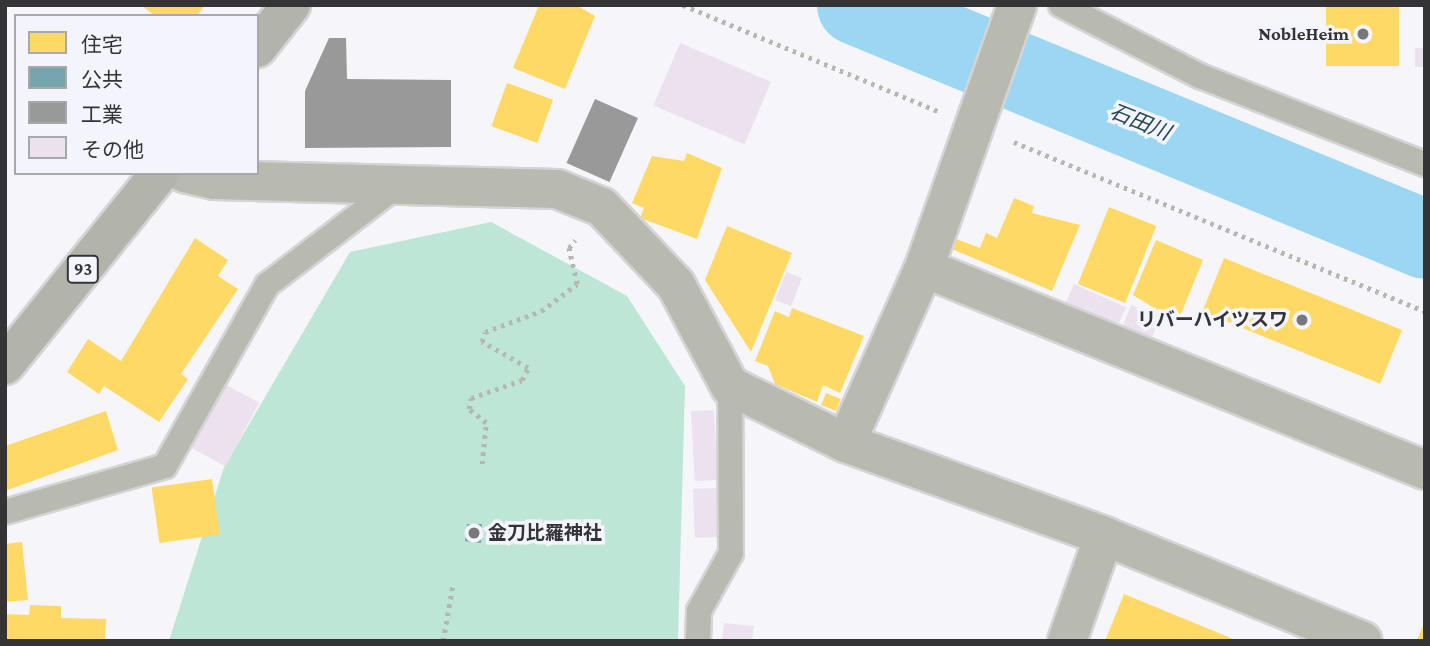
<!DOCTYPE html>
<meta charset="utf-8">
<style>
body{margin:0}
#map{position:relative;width:1430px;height:646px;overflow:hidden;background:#f6f6fa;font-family:"Crimson Pro","Noto Sans JP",serif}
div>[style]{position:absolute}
.green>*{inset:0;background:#bee6d6}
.homes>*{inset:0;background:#ffd966;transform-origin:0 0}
.public>*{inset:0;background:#76a5af}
.industry>*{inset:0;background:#999;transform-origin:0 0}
.river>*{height:79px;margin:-39.5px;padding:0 39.5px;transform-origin:39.5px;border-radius:39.5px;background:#9bd6f3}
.building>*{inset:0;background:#ece1ee;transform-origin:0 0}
.path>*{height:4.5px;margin-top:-2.25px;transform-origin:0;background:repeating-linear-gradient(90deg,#b5b8b1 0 3.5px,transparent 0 8.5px)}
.roads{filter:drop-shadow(2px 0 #d4d4d6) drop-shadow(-2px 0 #d4d4d6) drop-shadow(0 2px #d4d4d6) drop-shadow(0 -2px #d4d4d6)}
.lane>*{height:24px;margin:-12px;padding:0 12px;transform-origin:12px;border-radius:12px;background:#b8bab0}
.street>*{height:38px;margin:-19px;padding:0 19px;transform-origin:19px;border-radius:19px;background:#b8bab0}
.primary>*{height:38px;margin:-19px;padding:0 19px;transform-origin:19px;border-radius:19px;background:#b2b4ab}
.dots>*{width:19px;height:19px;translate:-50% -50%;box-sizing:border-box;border:4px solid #f4f5fc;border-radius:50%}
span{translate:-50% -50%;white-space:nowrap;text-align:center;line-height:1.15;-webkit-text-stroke:7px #f4f5fc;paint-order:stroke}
.shield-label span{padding:2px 5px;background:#f4f5fc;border:2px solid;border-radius:5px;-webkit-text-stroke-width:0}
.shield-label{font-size:18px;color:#343437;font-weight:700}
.poi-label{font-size:19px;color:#343437;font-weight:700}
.right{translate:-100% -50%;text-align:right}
.left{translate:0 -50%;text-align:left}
.water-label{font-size:21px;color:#214758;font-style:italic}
.frame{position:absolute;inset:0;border:7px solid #343437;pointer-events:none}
.legend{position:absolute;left:14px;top:14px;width:245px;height:161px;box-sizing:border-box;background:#f4f5fc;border:2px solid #a7a8ad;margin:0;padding:9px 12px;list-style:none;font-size:21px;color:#343437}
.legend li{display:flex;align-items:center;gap:14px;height:35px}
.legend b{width:35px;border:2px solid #a7a8ad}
</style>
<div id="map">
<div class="green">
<div style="clip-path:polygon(491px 222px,627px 296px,685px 386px,678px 641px,169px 641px,224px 467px,350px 252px)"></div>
</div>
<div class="homes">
<div style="clip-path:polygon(141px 5px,205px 5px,197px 16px,155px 16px)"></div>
<div style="clip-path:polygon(539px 5px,576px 5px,595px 16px,565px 89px,513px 68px)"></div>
<div style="left:1326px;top:5px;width:73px;height:61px"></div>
<div style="left:507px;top:83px;width:49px;height:46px;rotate:20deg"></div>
<div style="clip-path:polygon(687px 153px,722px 168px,697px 239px,640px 218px,644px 208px,632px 203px,652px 156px,684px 161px)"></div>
<div style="clip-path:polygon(1014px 198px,1034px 206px,1032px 213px,1080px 225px,1052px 291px,947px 247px,951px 237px,980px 248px,986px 233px,997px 238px)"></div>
<div style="left:1109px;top:207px;width:51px;height:83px;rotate:22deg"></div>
<div style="clip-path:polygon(727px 226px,792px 253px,751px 352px,705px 280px)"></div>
<div style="clip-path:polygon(195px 238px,228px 260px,218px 276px,238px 289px,181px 374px,188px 379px,159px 422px,104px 386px,99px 394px,67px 372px,88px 339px,121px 361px)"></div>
<div style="clip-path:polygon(1156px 240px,1203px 260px,1181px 314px,1170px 318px,1133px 295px)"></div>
<div style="left:1224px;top:258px;width:192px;height:58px;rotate:22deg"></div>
<div style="clip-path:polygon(792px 308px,864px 336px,840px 393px,823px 385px,817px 402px,775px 384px,768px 366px,755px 361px,775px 311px,789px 317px)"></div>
<div style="left:826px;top:393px;width:16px;height:13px;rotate:22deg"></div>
<div style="clip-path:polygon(106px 411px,118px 450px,5px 491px,5px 446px)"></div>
<div style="left:212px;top:479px;width:56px;height:61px;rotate:82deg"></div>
<div style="clip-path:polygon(22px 542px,28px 600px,5px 602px,5px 544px)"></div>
<div style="clip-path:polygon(1124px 594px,1238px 641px,1105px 641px)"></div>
<div style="clip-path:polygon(30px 605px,61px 606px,61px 618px,106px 619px,105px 641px,5px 641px,5px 614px,29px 615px)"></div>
<div style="clip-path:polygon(1425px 621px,1425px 641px,1420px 641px,1417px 640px)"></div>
</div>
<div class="public">
<div style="clip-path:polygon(467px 524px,482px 524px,481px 543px,465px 541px)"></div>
</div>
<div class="industry">
<div style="clip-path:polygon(329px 38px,346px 38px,347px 79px,451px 80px,451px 147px,305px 148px,305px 91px)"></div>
<div style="left:595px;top:99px;width:47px;height:70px;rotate:24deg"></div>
</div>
<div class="river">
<div style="left:856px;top:5px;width:615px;rotate:22.35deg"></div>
</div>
<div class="building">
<div style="left:680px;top:43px;width:99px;height:68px;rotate:23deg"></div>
<div style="left:1415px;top:48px;width:10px;height:19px"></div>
<div style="left:786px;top:272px;width:17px;height:30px;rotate:21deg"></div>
<div style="left:1074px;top:284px;width:57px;height:24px;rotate:24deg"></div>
<div style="left:1131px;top:305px;width:31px;height:26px;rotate:21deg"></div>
<div style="left:224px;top:384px;width:40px;height:72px;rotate:28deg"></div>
<div style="left:714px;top:410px;width:70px;height:23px;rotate:87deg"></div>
<div style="left:717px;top:488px;width:49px;height:24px;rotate:88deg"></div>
<div style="clip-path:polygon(724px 623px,754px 626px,752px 641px,722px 641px)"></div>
</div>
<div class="path">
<div style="left:683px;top:5px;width:276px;rotate:22.6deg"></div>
<div style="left:1014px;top:142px;width:444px;rotate:22.4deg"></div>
<div style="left:482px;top:464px;width:41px;rotate:-84.4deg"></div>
<div style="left:486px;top:423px;width:22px;rotate:-141deg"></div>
<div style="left:469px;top:409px;width:11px;rotate:-80deg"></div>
<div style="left:471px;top:398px;width:54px;rotate:-19.4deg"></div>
<div style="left:522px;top:380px;width:13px;rotate:-63deg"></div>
<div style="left:528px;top:368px;width:53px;rotate:-150.5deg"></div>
<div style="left:482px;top:342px;width:10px;rotate:-73deg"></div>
<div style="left:485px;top:332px;width:60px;rotate:-20.6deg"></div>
<div style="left:541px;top:311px;width:45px;rotate:-36.9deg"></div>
<div style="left:577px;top:284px;width:37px;rotate:-103deg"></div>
<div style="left:569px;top:248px;width:10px;rotate:-53deg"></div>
<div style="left:443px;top:641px;width:59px;rotate:-80.2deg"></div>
</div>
<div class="roads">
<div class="lane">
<div style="left:1061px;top:5px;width:156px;rotate:27.1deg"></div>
<div style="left:1200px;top:76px;width:242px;rotate:21.4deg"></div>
<div style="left:5px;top:512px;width:166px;rotate:-16deg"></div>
<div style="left:165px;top:466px;width:208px;rotate:-60.6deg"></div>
<div style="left:267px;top:285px;width:161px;rotate:-37.4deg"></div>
<div style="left:698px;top:641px;width:30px;rotate:-88deg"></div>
<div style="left:699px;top:611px;width:66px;rotate:-61.1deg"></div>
<div style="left:731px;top:553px;width:167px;rotate:-90.3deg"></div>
</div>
<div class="street">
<div style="left:184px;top:173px;width:31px;rotate:13deg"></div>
<div style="left:214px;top:180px;width:343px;rotate:1.5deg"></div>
<div style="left:557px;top:189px;width:48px;rotate:21.8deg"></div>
<div style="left:602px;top:207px;width:108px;rotate:46.5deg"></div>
<div style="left:676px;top:285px;width:115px;rotate:61.9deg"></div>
<div style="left:730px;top:386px;width:129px;rotate:26.2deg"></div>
<div style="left:846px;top:443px;width:274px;rotate:19.8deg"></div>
<div style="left:1104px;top:536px;width:279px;rotate:22.1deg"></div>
<div style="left:924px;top:268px;width:540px;rotate:21.96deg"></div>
<div style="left:846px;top:443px;width:192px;rotate:-66deg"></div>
<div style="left:924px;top:268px;width:279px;rotate:-70.5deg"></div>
<div style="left:1067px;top:641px;width:111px;rotate:-70.6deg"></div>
</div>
<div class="primary">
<div style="left:257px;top:48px;width:55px;rotate:-51.7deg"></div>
<div style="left:5px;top:365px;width:247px;rotate:-51.1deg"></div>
</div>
</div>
<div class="dots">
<div style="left:1363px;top:34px;background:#78787b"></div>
<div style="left:1302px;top:320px;background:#78787b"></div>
<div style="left:474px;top:533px;background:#78787b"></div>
</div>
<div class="shield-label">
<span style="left:83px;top:269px">93</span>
</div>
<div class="poi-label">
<span class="right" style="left:1349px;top:34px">NobleHeim</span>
<span class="right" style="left:1288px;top:320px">リバーハイツスワ</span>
<span class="left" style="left:488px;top:533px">金刀比羅神社</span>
</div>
<div class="water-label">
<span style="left:1140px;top:122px;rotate:22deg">石田川</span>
</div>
<div class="frame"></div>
<ul class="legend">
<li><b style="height:19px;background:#ffd966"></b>住宅</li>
<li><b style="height:19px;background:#76a5af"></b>公共</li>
<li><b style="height:19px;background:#999"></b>工業</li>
<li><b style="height:19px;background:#ece1ee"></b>その他</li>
</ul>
</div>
